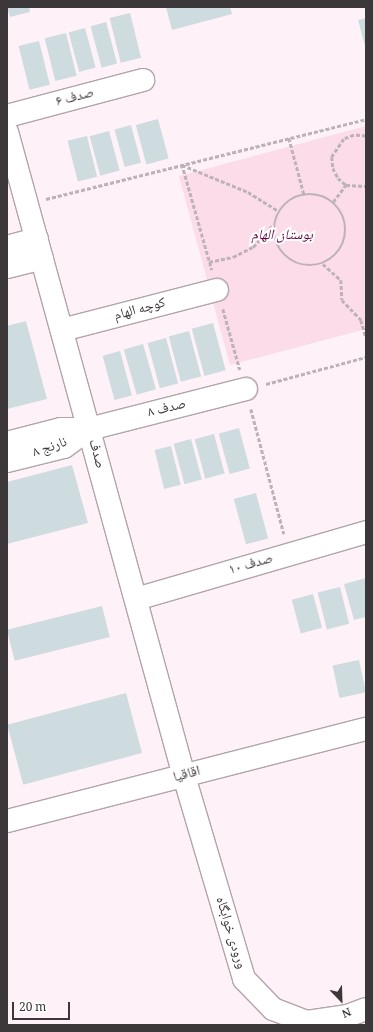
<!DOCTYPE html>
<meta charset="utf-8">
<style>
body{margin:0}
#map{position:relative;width:373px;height:1032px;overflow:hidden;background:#fef1f7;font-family:Georgia,"Noto Naskh Arabic",serif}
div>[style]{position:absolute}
.green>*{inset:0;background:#fddcea}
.building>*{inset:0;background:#cedce0;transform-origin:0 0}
.path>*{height:2.5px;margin-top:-1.25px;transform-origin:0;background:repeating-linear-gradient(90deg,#bdb3b7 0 4px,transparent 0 6px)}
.path>.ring{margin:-1.25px;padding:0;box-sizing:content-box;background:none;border:2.5px solid #bdb3b7;border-radius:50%}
.roads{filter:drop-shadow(1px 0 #b1a5aa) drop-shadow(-1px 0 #b1a5aa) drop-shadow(0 1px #b1a5aa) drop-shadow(0 -1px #b1a5aa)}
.minor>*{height:22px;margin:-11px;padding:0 11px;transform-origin:11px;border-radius:11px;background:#fff}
span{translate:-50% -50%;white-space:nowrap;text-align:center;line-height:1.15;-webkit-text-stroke:4px #fff;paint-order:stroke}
.street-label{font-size:14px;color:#3c3739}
.park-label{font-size:14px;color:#64013e;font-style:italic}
.frame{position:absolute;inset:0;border:8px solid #3c3739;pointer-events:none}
.north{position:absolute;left:321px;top:980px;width:40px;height:40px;-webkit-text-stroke:3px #fff;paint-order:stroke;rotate:157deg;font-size:11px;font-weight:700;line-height:16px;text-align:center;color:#3c3739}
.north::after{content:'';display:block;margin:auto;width:14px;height:18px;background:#3c3739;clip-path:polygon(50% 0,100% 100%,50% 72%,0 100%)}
.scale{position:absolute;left:12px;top:1002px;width:58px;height:18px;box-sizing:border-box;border:2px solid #3c3739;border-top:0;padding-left:5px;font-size:12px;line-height:14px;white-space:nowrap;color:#3c3739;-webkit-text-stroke:3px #fff;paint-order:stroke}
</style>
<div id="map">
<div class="green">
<div style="clip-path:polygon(366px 126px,366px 329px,230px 365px,179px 176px)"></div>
</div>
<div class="building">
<div style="clip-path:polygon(7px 7px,29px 7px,30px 12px,10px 17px)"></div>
<div style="clip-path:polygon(166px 7px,230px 7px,232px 14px,172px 30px)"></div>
<div style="left:130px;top:13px;width:46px;height:21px;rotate:76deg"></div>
<div style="clip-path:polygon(366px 18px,366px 50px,358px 20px)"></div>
<div style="left:106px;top:22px;width:43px;height:16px;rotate:75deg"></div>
<div style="left:85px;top:28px;width:41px;height:17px;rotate:75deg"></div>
<div style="left:66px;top:33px;width:44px;height:22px;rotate:76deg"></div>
<div style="left:39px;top:41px;width:45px;height:21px;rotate:76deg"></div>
<div style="left:158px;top:119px;width:41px;height:23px;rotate:75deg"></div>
<div style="left:131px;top:125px;width:39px;height:17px;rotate:75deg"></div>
<div style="left:109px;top:131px;width:41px;height:20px;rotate:75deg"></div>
<div style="left:87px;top:136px;width:42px;height:20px;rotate:76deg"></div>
<div style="clip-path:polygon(26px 321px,47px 399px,7px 409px,7px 326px)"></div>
<div style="left:213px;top:323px;width:49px;height:22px;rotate:75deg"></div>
<div style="left:189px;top:331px;width:47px;height:21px;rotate:75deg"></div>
<div style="left:166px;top:338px;width:47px;height:19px;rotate:75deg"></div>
<div style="left:143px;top:344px;width:47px;height:20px;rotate:74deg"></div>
<div style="left:120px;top:351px;width:46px;height:18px;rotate:75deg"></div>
<div style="left:239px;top:428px;width:42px;height:21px;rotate:75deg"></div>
<div style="left:214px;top:434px;width:41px;height:20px;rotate:75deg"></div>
<div style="left:191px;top:439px;width:42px;height:18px;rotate:75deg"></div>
<div style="left:171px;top:446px;width:40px;height:17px;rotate:76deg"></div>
<div style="clip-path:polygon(72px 465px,88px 523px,7px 544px,7px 482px)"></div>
<div style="left:256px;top:493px;width:47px;height:23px;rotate:75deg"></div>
<div style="clip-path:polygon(366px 578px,366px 617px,354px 620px,344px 584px)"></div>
<div style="left:340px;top:587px;width:38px;height:23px;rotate:76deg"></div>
<div style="left:313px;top:594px;width:35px;height:22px;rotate:75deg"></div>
<div style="left:102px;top:606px;width:32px;height:98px;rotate:76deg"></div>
<div style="left:359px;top:660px;width:33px;height:27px;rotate:78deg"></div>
<div style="left:126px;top:693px;width:62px;height:123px;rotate:75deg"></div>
</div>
<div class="path">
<div style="left:366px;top:136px;width:12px;rotate:-175deg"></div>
<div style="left:354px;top:135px;width:11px;rotate:158deg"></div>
<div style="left:344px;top:139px;width:22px;rotate:124deg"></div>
<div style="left:332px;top:157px;width:11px;rotate:85deg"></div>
<div style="left:333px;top:168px;width:11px;rotate:63deg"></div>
<div style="left:338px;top:178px;width:11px;rotate:41deg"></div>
<div style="left:346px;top:185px;width:20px;rotate:3deg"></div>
<div style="left:289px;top:138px;width:58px;rotate:75deg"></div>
<div style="left:182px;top:164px;width:110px;rotate:74.2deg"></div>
<div style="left:182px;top:165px;width:71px;rotate:22.2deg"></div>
<div style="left:248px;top:192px;width:36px;rotate:32deg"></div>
<div class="ring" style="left:274px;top:194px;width:69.5px;height:69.5px"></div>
<div style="left:46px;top:199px;width:330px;rotate:-14deg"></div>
<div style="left:333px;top:202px;width:21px;rotate:-53deg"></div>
<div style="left:209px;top:262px;width:25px;rotate:-12deg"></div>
<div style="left:233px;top:257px;width:22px;rotate:-27deg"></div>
<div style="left:253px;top:247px;width:30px;rotate:-48deg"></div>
<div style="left:323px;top:264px;width:24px;rotate:42deg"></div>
<div style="left:341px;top:280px;width:20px;rotate:87deg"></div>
<div style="left:342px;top:300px;width:28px;rotate:46deg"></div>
<div style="left:361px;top:320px;width:18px;rotate:74deg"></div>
<div style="left:223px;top:309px;width:63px;rotate:74.4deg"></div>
<div style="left:266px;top:384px;width:104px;rotate:-15.1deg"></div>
<div style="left:251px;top:409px;width:129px;rotate:75.2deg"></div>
</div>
<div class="roads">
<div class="minor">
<div style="left:7px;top:116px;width:141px;rotate:-14.8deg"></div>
<div style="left:7px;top:132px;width:668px;rotate:74.63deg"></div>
<div style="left:184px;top:776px;width:212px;rotate:73.5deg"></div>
<div style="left:244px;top:979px;width:42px;rotate:46deg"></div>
<div style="left:273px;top:1009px;width:36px;rotate:21deg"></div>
<div style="left:307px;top:1022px;width:40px;rotate:-8.5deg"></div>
<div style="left:347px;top:1016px;width:20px;rotate:-20deg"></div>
<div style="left:7px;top:247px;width:31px;rotate:-15deg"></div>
<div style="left:7px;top:267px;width:36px;rotate:-14deg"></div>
<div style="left:62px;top:330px;width:160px;rotate:-14.5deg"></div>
<div style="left:7px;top:443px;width:56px;rotate:-14.5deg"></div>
<div style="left:61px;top:429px;width:28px"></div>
<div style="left:89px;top:429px;width:162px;rotate:-14.3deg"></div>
<div style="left:7px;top:461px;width:59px;rotate:-13.8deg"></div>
<div style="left:64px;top:447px;width:31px;rotate:-36deg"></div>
<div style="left:136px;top:599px;width:240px;rotate:-16.2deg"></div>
<div style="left:7px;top:821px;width:371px;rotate:-14.4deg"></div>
</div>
</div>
<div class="street-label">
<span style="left:75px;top:98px;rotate:-15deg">صدف ۶</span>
<span style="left:140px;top:310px;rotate:-15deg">کوچه الهام</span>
<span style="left:167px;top:409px;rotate:-14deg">صدف ۸</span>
<span style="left:50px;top:448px;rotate:-19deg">نارنج ۸</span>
<span style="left:96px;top:454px;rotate:75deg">صدف</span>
<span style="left:251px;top:565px;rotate:-16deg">صدف ۱۰</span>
<span style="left:187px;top:775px;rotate:-15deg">اقاقیا</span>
<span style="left:230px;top:933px;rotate:73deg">ورودی خوابگاه</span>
</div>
<div class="park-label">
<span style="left:282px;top:236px">بوستان الهام</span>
</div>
<div class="frame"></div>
<div class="north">N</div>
<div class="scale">20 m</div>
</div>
